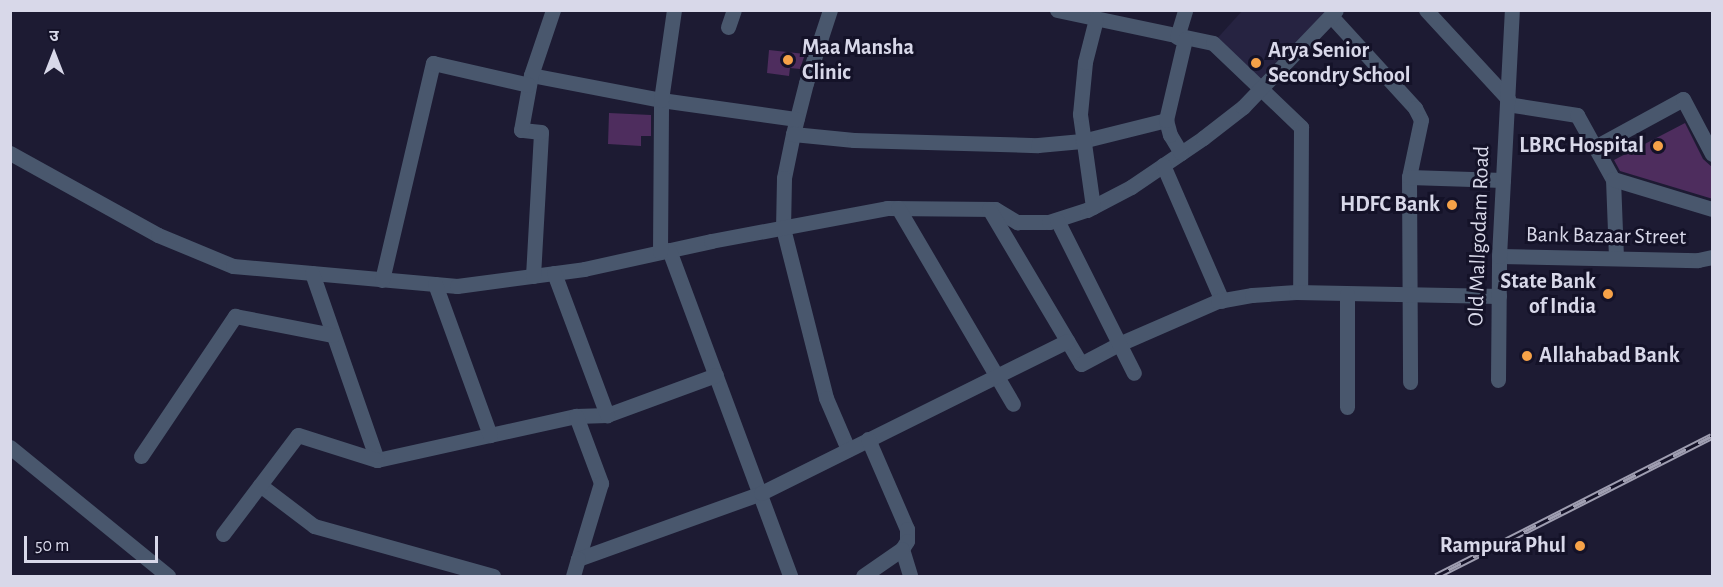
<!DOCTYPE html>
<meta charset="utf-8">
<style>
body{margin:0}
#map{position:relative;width:1723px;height:587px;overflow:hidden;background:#1d1b33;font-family:"Alegreya Sans","Noto Sans Devanagari",sans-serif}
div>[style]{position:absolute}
.built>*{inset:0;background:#262341}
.building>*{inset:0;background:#4e2d5e}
.minor>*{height:15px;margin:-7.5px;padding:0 7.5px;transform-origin:7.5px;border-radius:7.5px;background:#49576d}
.rail>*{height:7px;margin-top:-3.5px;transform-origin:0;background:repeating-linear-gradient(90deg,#141228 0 14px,#9f9eb1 0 28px);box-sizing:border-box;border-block:2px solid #9f9eb1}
.dots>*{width:16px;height:16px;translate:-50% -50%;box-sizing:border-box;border:3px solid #141228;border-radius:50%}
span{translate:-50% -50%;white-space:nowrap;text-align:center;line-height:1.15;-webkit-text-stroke:6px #141228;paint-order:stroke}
.poi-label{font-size:22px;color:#d8d8e9;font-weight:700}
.left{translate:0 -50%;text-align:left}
.right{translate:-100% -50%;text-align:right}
.street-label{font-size:22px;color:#d8d8e9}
.frame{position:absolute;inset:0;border:12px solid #d8d8e9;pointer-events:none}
.north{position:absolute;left:24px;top:24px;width:60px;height:60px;-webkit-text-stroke:4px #141228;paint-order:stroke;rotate:0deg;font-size:16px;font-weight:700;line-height:24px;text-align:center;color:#d8d8e9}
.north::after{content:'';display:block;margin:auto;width:21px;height:27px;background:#d8d8e9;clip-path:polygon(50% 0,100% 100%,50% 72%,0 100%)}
.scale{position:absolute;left:24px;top:536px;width:134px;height:27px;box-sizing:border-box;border:3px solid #d8d8e9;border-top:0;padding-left:8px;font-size:18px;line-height:21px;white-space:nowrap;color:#d8d8e9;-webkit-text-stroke:4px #141228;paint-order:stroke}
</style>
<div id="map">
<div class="built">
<div style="clip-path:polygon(1242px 11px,1328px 11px,1257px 82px,1213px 43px)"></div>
</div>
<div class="building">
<div style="clip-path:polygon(769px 50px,805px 54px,800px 69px,790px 68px,789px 76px,767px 73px)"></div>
<div style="clip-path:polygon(609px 113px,651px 115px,651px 136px,641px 136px,641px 146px,608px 144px)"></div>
<div style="clip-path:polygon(1685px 123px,1703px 159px,1713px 168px,1713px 199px,1620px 171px,1614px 160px)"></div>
</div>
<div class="minor">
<div style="left:830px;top:10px;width:77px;rotate:108.2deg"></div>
<div style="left:806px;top:83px;width:53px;rotate:104.3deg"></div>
<div style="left:793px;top:134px;width:45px;rotate:101.6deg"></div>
<div style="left:784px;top:178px;width:50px;rotate:91.1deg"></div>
<div style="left:783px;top:228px;width:175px;rotate:75.8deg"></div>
<div style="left:826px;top:398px;width:56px;rotate:66.7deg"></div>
<div style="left:1057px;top:10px;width:159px;rotate:11.9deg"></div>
<div style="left:1213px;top:43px;width:122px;rotate:43.7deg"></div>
<div style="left:1301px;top:127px;width:165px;rotate:90.3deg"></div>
<div style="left:1426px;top:10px;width:121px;rotate:47.3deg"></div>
<div style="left:1331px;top:16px;width:125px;rotate:47.6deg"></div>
<div style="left:1415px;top:108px;width:13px;rotate:63deg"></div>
<div style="left:1421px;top:120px;width:58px;rotate:101.9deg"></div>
<div style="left:1409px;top:177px;width:205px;rotate:89.7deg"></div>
<div style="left:728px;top:27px;width:18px;rotate:-71deg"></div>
<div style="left:1177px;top:37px;width:28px;rotate:-73deg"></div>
<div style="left:531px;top:75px;width:132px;rotate:10.9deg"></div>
<div style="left:661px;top:100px;width:137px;rotate:8deg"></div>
<div style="left:1507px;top:104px;width:71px;rotate:8.9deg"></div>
<div style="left:1577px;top:115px;width:37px;rotate:61deg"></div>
<div style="left:1595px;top:147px;width:100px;rotate:-28.6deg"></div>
<div style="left:1683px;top:99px;width:62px;rotate:62.2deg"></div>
<div style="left:793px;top:134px;width:61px;rotate:5.6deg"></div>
<div style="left:854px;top:140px;width:184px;rotate:1.6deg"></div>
<div style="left:1038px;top:145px;width:44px;rotate:-5.2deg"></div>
<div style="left:1082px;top:141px;width:87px;rotate:-14deg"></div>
<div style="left:1595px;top:147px;width:37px;rotate:61deg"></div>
<div style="left:1613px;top:179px;width:79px;rotate:87.8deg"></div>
<div style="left:10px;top:153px;width:169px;rotate:29deg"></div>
<div style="left:158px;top:235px;width:81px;rotate:22.5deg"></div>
<div style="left:233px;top:266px;width:225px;rotate:5.1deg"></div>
<div style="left:457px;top:286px;width:128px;rotate:-7.6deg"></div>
<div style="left:584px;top:269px;width:130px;rotate:-12.4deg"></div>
<div style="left:711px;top:241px;width:179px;rotate:-10.6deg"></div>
<div style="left:887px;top:208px;width:108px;rotate:0.5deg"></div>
<div style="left:995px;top:209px;width:26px;rotate:31deg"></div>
<div style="left:1017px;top:222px;width:32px"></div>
<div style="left:1049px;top:222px;width:40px;rotate:-18deg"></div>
<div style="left:1087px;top:210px;width:50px;rotate:-27.6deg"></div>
<div style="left:1131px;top:187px;width:87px;rotate:-34.2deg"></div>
<div style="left:1203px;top:138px;width:51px;rotate:-37.8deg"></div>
<div style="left:1243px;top:107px;width:134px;rotate:-46.2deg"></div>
<div style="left:1181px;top:153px;width:21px;rotate:-121deg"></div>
<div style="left:1170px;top:135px;width:16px;rotate:-105deg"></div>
<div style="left:1166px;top:120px;width:83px;rotate:-76.8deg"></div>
<div style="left:1163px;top:165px;width:148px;rotate:66.5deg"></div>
<div style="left:1409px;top:177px;width:94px;rotate:1.8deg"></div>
<div style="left:1613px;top:179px;width:103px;rotate:16.9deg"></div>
<div style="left:1093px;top:207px;width:94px;rotate:-98deg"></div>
<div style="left:1080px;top:114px;width:52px;rotate:-84.5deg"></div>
<div style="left:1085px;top:62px;width:44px;rotate:-75.7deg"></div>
<div style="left:898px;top:208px;width:227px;rotate:59.6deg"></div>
<div style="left:989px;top:209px;width:180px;rotate:59.3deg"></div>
<div style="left:1081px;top:364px;width:43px;rotate:-27.8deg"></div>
<div style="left:1119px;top:344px;width:108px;rotate:-23.5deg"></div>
<div style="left:1218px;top:301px;width:35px;rotate:-10deg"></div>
<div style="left:1252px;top:295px;width:44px;rotate:-3.9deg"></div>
<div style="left:1296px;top:292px;width:203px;rotate:1.1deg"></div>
<div style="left:1057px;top:220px;width:171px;rotate:63.3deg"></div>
<div style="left:669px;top:250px;width:348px;rotate:69.6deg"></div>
<div style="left:660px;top:252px;width:152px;rotate:-89.6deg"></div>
<div style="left:661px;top:100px;width:91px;rotate:-81.8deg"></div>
<div style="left:1499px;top:256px;width:199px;rotate:1.2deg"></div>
<div style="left:1698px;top:260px;width:14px;rotate:-12deg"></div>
<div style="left:312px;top:273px;width:198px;rotate:70.8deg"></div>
<div style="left:377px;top:460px;width:204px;rotate:-12.5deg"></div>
<div style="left:576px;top:416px;width:31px;rotate:-2deg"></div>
<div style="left:607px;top:415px;width:116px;rotate:-20.2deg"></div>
<div style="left:554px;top:273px;width:152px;rotate:69.5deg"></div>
<div style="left:533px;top:276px;width:144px;rotate:-86.8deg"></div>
<div style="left:541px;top:132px;width:20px;rotate:-174deg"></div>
<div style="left:521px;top:130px;width:56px;rotate:-79.7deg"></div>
<div style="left:531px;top:75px;width:69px;rotate:-71.3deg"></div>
<div style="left:382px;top:280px;width:223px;rotate:-76.8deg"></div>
<div style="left:433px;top:63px;width:98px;rotate:12.9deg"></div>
<div style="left:435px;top:284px;width:161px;rotate:70deg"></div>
<div style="left:1347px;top:294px;width:113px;rotate:90deg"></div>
<div style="left:1498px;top:380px;width:124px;rotate:-89.5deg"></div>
<div style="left:1499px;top:256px;width:246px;rotate:-87deg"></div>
<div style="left:576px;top:416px;width:72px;rotate:69.5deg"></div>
<div style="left:601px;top:483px;width:79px;rotate:106.8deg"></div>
<div style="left:578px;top:559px;width:195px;rotate:-19.8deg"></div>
<div style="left:761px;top:493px;width:342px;rotate:-26.4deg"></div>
<div style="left:868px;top:439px;width:98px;rotate:66.6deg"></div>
<div style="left:907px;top:529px;width:12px;rotate:90deg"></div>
<div style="left:907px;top:541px;width:9px;rotate:122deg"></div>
<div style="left:902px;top:549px;width:28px;rotate:73deg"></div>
<div style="left:10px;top:447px;width:204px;rotate:39.2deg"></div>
<div style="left:141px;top:456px;width:169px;rotate:-56.1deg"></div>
<div style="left:235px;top:316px;width:100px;rotate:11deg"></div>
<div style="left:260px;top:485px;width:68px;rotate:37.2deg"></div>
<div style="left:314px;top:526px;width:186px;rotate:15.6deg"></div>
<div style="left:223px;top:534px;width:124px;rotate:-52.9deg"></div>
<div style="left:298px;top:435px;width:83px;rotate:17.6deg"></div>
<div style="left:573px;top:576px;width:18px;rotate:-74deg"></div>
<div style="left:863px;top:576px;width:47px;rotate:-34.7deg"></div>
</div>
<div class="rail">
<div style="left:1436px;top:576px;width:309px;rotate:-26.9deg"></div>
</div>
<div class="dots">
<div style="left:788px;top:60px;background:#f6a248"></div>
<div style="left:1256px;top:63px;background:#f6a248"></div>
<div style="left:1658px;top:146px;background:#f6a248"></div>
<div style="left:1452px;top:205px;background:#f6a248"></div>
<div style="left:1608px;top:294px;background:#f6a248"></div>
<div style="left:1527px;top:356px;background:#f6a248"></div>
<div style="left:1580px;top:546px;background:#f6a248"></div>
</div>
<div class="poi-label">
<span class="left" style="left:802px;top:60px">Maa Mansha<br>Clinic</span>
<span class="left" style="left:1268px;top:63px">Arya Senior<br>Secondry School</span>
<span class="right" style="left:1644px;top:146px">LBRC Hospital</span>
<span class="right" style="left:1440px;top:205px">HDFC Bank</span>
<span class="right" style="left:1596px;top:294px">State Bank<br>of India</span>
<span class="left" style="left:1539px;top:356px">Allahabad Bank</span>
<span class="right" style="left:1566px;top:546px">Rampura Phul</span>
</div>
<div class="street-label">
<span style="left:1479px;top:236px;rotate:-88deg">Old Mallgodam Road</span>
<span style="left:1606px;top:236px;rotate:1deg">Bank Bazaar Street</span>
</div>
<div class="frame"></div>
<div class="north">उ</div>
<div class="scale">50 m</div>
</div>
